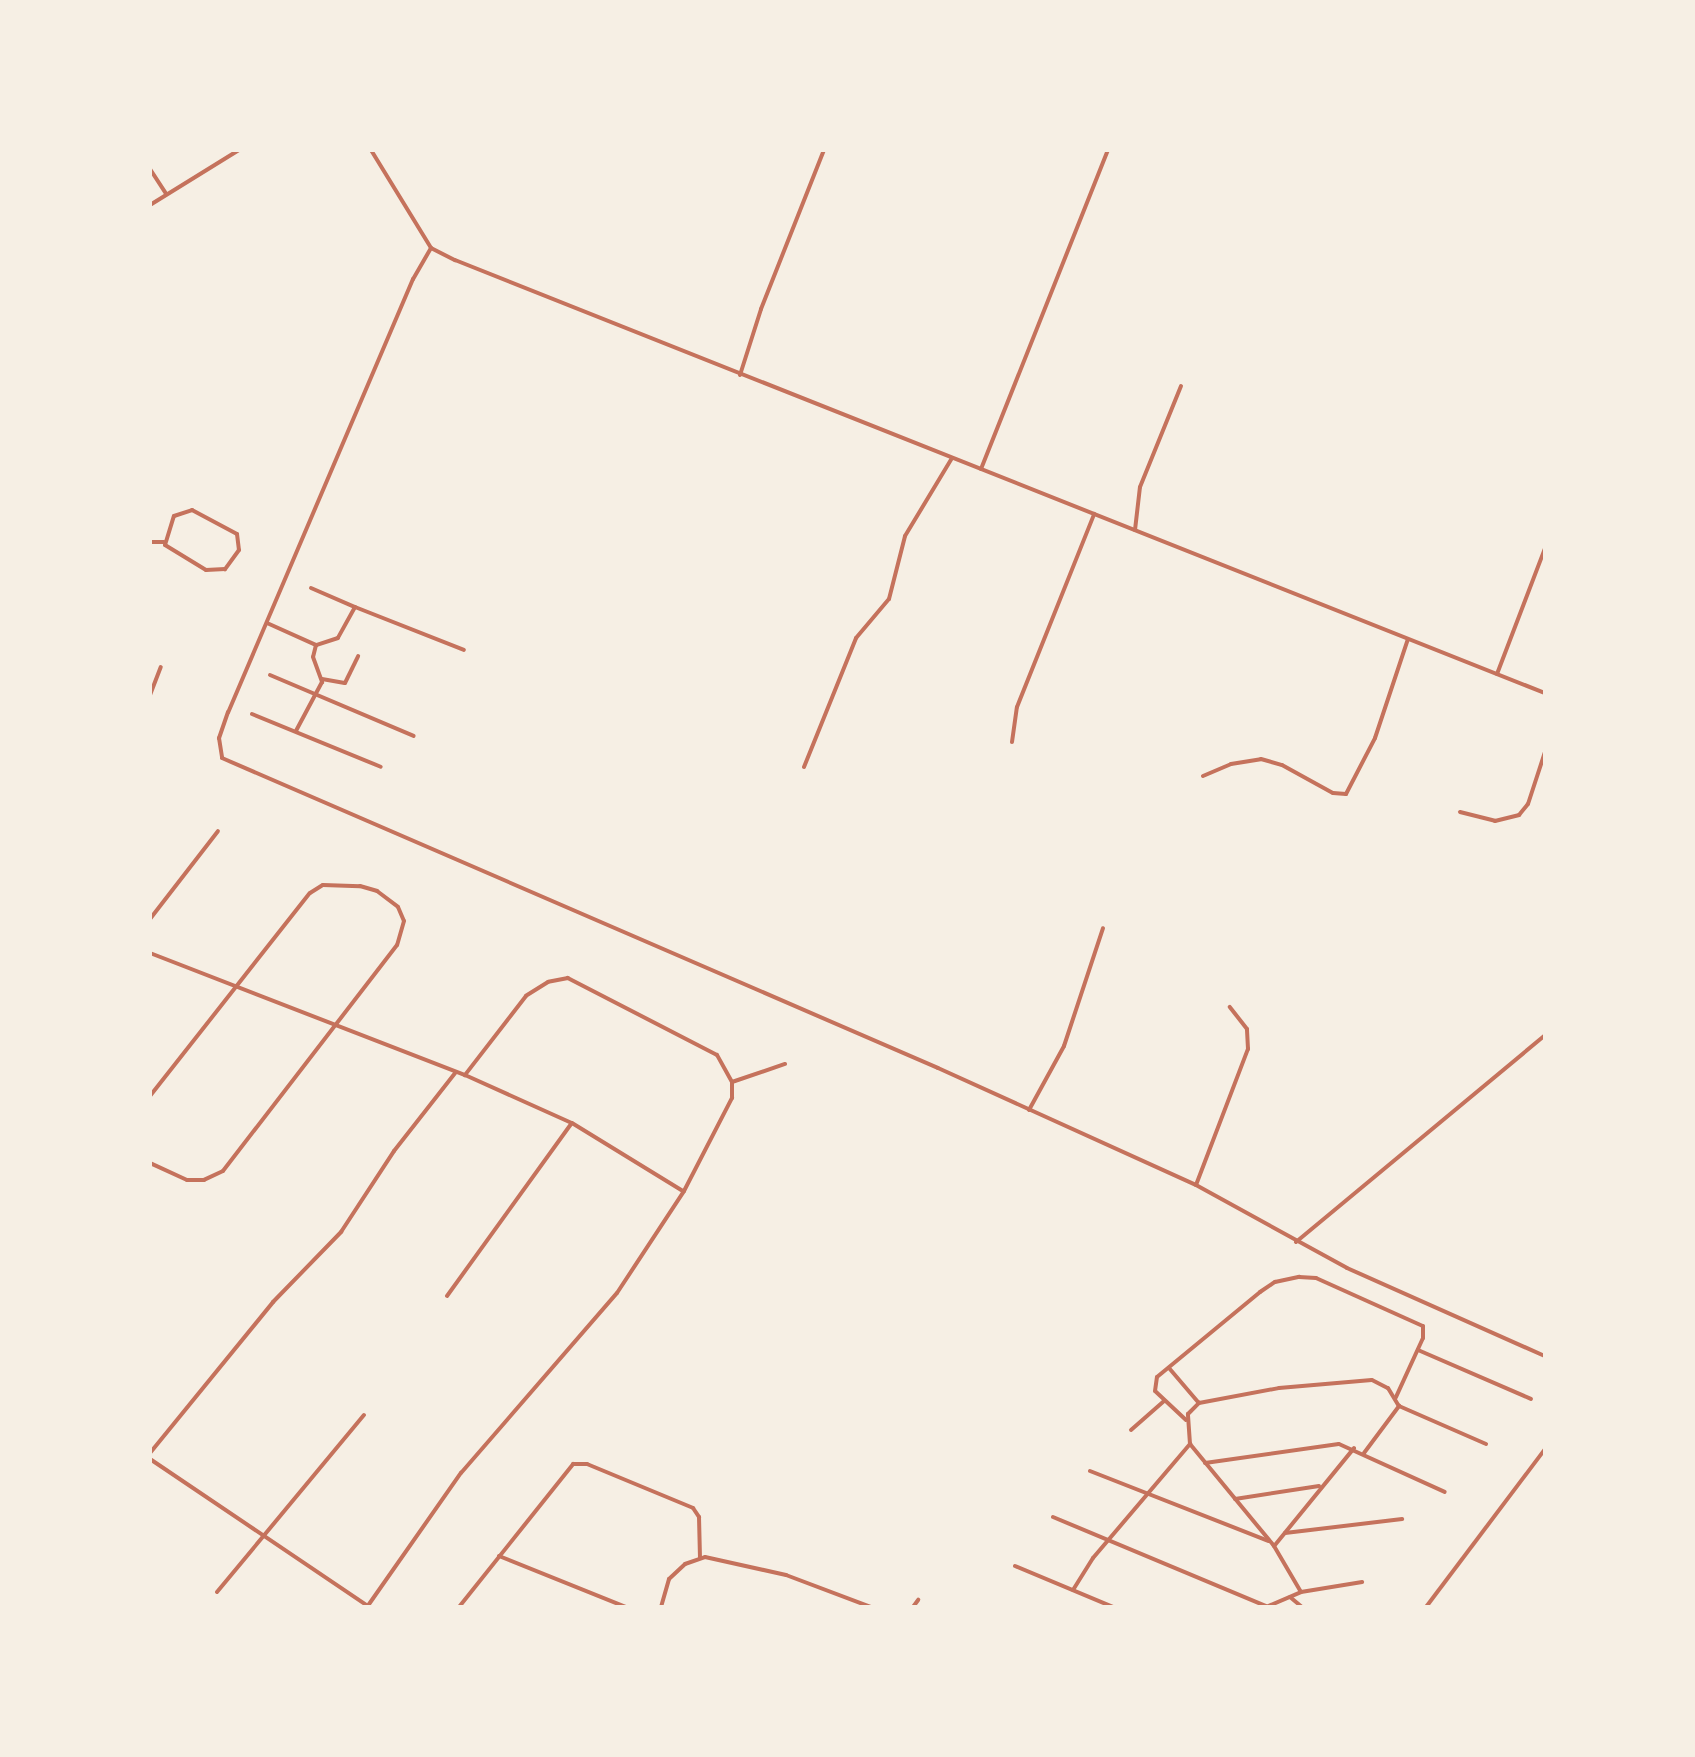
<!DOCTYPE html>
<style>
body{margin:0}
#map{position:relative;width:1695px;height:1757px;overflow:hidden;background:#f6efe4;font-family:Inter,sans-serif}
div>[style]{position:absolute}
.minor>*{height:4px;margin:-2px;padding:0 2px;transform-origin:2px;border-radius:2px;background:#c5725c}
span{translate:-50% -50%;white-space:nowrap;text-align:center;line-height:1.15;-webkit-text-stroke:8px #f6efe4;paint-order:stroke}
.frame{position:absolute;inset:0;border:152px solid #f6efe4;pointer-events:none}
</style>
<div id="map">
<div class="minor">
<div style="left:371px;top:150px;width:115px;rotate:58.5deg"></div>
<div style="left:431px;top:248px;width:27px;rotate:27deg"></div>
<div style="left:455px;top:260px;width:1173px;rotate:21.67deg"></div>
<div style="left:150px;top:169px;width:30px;rotate:57deg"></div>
<div style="left:150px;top:205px;width:105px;rotate:-31.7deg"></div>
<div style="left:431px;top:248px;width:36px;rotate:120deg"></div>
<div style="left:413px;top:279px;width:471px;rotate:113.1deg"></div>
<div style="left:228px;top:712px;width:28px;rotate:109deg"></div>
<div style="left:219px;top:738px;width:20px;rotate:81deg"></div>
<div style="left:222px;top:758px;width:780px;rotate:23.41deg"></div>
<div style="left:938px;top:1068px;width:283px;rotate:24.4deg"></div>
<div style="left:1196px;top:1185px;width:172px;rotate:28.8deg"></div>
<div style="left:1347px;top:1268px;width:217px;rotate:24deg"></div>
<div style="left:740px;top:375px;width:69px;rotate:-72.3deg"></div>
<div style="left:761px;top:309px;width:171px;rotate:-68.4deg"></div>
<div style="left:981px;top:469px;width:343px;rotate:-68.3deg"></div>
<div style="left:192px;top:510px;width:51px;rotate:28.1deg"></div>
<div style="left:237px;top:534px;width:16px;rotate:83deg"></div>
<div style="left:239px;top:550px;width:24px;rotate:126deg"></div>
<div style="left:225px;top:569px;width:19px;rotate:177deg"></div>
<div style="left:206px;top:570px;width:48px;rotate:-148.6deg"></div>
<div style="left:165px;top:545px;width:30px;rotate:-73deg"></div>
<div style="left:174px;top:516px;width:19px;rotate:-18deg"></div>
<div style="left:1135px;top:530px;width:43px;rotate:-83.4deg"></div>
<div style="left:1140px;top:487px;width:109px;rotate:-67.9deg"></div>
<div style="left:150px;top:542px;width:14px"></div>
<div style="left:311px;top:588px;width:48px;rotate:23.4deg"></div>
<div style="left:355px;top:607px;width:35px;rotate:119deg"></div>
<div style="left:338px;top:638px;width:23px;rotate:162deg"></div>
<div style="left:355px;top:607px;width:117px;rotate:21.5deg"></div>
<div style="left:267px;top:623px;width:54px;rotate:24.2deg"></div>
<div style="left:316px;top:645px;width:12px;rotate:104deg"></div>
<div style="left:313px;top:657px;width:27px;rotate:70deg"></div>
<div style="left:322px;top:682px;width:55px;rotate:118deg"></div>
<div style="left:1497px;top:674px;width:135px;rotate:-69.1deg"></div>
<div style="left:270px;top:675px;width:156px;rotate:23deg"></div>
<div style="left:322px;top:679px;width:23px;rotate:10deg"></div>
<div style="left:345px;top:683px;width:30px;rotate:-64deg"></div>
<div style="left:150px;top:695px;width:30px;rotate:-69deg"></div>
<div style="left:252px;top:714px;width:139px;rotate:22.3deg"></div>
<div style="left:1012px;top:742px;width:35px;rotate:-82deg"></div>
<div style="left:1017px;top:707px;width:208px;rotate:-68.2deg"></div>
<div style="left:804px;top:767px;width:139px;rotate:-68deg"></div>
<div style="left:856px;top:638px;width:51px;rotate:-49.8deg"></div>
<div style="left:889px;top:599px;width:65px;rotate:-75.7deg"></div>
<div style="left:905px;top:536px;width:91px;rotate:-58.9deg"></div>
<div style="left:1203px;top:776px;width:30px;rotate:-23deg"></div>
<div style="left:1231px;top:764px;width:30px;rotate:-9deg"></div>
<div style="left:1261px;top:759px;width:22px;rotate:16deg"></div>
<div style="left:1282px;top:765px;width:58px;rotate:28.8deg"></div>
<div style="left:1333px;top:793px;width:13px;rotate:4deg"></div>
<div style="left:1346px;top:794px;width:63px;rotate:-62.6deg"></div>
<div style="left:1375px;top:738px;width:104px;rotate:-71.6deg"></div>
<div style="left:1460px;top:812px;width:36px;rotate:14deg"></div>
<div style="left:1495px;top:821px;width:25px;rotate:-14deg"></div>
<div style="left:1519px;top:815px;width:14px;rotate:-51deg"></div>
<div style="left:1528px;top:804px;width:55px;rotate:-71.9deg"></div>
<div style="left:150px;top:919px;width:111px;rotate:-52.3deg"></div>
<div style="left:150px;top:953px;width:338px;rotate:21.2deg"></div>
<div style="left:465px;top:1075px;width:117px;rotate:24.2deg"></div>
<div style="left:572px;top:1123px;width:130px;rotate:31.5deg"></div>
<div style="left:732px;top:1082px;width:56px;rotate:-18.8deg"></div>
<div style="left:150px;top:1096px;width:258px;rotate:-51.8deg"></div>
<div style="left:310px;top:893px;width:15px;rotate:-32deg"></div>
<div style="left:323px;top:885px;width:37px;rotate:2deg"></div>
<div style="left:360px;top:886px;width:18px;rotate:16deg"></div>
<div style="left:377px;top:891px;width:26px;rotate:37deg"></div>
<div style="left:398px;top:907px;width:15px;rotate:67deg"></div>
<div style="left:404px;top:921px;width:25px;rotate:106deg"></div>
<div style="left:397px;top:945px;width:285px;rotate:127.6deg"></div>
<div style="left:223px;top:1171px;width:21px;rotate:155deg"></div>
<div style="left:204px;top:1180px;width:17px;rotate:180deg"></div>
<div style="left:187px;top:1180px;width:41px;rotate:-155.3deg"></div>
<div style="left:1029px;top:1110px;width:73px;rotate:-61.3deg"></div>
<div style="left:1064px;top:1046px;width:124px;rotate:-71.7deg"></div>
<div style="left:1196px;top:1185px;width:146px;rotate:-69.1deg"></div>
<div style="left:1248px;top:1049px;width:20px;rotate:-93deg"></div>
<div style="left:1247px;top:1029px;width:28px;rotate:-128deg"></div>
<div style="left:1296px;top:1242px;width:324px;rotate:-39.7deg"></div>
<div style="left:447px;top:1296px;width:213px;rotate:-54.2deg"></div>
<div style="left:1418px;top:1350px;width:123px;rotate:23.4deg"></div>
<div style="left:1169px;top:1368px;width:45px;rotate:49.5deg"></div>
<div style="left:1186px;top:1420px;width:42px;rotate:-136.9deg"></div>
<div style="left:1155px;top:1391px;width:14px;rotate:-82deg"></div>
<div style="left:1157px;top:1377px;width:134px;rotate:-39.5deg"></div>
<div style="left:1260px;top:1292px;width:18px;rotate:-34deg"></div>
<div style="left:1275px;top:1282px;width:25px;rotate:-12deg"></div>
<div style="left:1299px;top:1277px;width:17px;rotate:3deg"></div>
<div style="left:1316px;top:1278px;width:117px;rotate:24.2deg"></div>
<div style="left:1423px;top:1326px;width:12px;rotate:90deg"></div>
<div style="left:1423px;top:1338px;width:65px;rotate:114.6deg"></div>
<div style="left:1131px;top:1430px;width:44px;rotate:-41.3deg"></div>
<div style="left:1190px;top:1444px;width:132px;rotate:50.5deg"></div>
<div style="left:1274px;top:1546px;width:53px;rotate:59.6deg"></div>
<div style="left:150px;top:1453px;width:195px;rotate:-50.8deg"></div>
<div style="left:273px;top:1302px;width:98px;rotate:-45.8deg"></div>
<div style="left:341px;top:1232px;width:97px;rotate:-56.8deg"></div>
<div style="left:394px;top:1151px;width:100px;rotate:-51.9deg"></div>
<div style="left:1364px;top:1453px;width:59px;rotate:-53.3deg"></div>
<div style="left:150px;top:1459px;width:263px;rotate:34deg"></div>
<div style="left:1205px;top:1463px;width:135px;rotate:-8.1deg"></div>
<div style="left:1339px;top:1444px;width:116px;rotate:24.4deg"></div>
<div style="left:1090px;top:1471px;width:192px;rotate:21.4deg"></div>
<div style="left:1235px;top:1499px;width:85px;rotate:-8.8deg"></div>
<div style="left:1053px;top:1517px;width:231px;rotate:22.7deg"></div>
<div style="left:1285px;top:1533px;width:118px;rotate:-6.8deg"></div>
<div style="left:1275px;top:1545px;width:125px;rotate:-50.8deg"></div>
<div style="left:499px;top:1556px;width:137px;rotate:21.9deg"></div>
<div style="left:1015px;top:1566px;width:106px;rotate:22.7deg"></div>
<div style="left:1073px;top:1590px;width:38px;rotate:-58deg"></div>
<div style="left:1093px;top:1558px;width:150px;rotate:-49.6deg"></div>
<div style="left:1190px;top:1444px;width:30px;rotate:-94deg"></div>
<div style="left:1188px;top:1414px;width:16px;rotate:-45deg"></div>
<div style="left:1199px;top:1403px;width:81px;rotate:-10.6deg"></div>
<div style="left:1279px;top:1388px;width:93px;rotate:-4.9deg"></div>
<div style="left:1372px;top:1380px;width:18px;rotate:27deg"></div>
<div style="left:1388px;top:1388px;width:21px;rotate:59deg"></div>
<div style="left:1399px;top:1406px;width:95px;rotate:23.6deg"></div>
<div style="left:217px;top:1592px;width:230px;rotate:-50.3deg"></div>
<div style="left:1290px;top:1597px;width:16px;rotate:40deg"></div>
<div style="left:367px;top:1607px;width:164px;rotate:-55deg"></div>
<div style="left:461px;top:1473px;width:238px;rotate:-49.1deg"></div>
<div style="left:617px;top:1293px;width:122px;rotate:-56.7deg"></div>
<div style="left:684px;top:1191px;width:105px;rotate:-62.7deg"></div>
<div style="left:732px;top:1098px;width:16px;rotate:-90deg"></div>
<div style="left:732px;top:1082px;width:31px;rotate:-119deg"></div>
<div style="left:717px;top:1055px;width:168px;rotate:-152.7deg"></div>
<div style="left:568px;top:978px;width:20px;rotate:169deg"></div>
<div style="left:548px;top:982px;width:26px;rotate:148deg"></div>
<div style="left:526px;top:996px;width:100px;rotate:127.7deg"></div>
<div style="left:459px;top:1607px;width:183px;rotate:-51.4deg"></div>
<div style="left:573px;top:1464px;width:14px"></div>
<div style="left:587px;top:1464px;width:115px;rotate:22.5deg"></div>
<div style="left:693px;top:1508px;width:11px;rotate:56deg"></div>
<div style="left:699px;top:1517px;width:41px;rotate:88.6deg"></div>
<div style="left:661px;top:1607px;width:29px;rotate:-74deg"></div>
<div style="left:669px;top:1579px;width:22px;rotate:-43deg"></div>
<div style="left:685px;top:1564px;width:21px;rotate:-19deg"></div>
<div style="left:705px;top:1557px;width:83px;rotate:12.5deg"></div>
<div style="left:786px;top:1575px;width:91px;rotate:20.6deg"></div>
<div style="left:913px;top:1607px;width:9px;rotate:-54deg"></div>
<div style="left:1266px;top:1607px;width:38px;rotate:-23deg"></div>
<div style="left:1301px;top:1592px;width:62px;rotate:-9.3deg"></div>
<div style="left:1426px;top:1607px;width:198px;rotate:-53deg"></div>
</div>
<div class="frame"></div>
</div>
